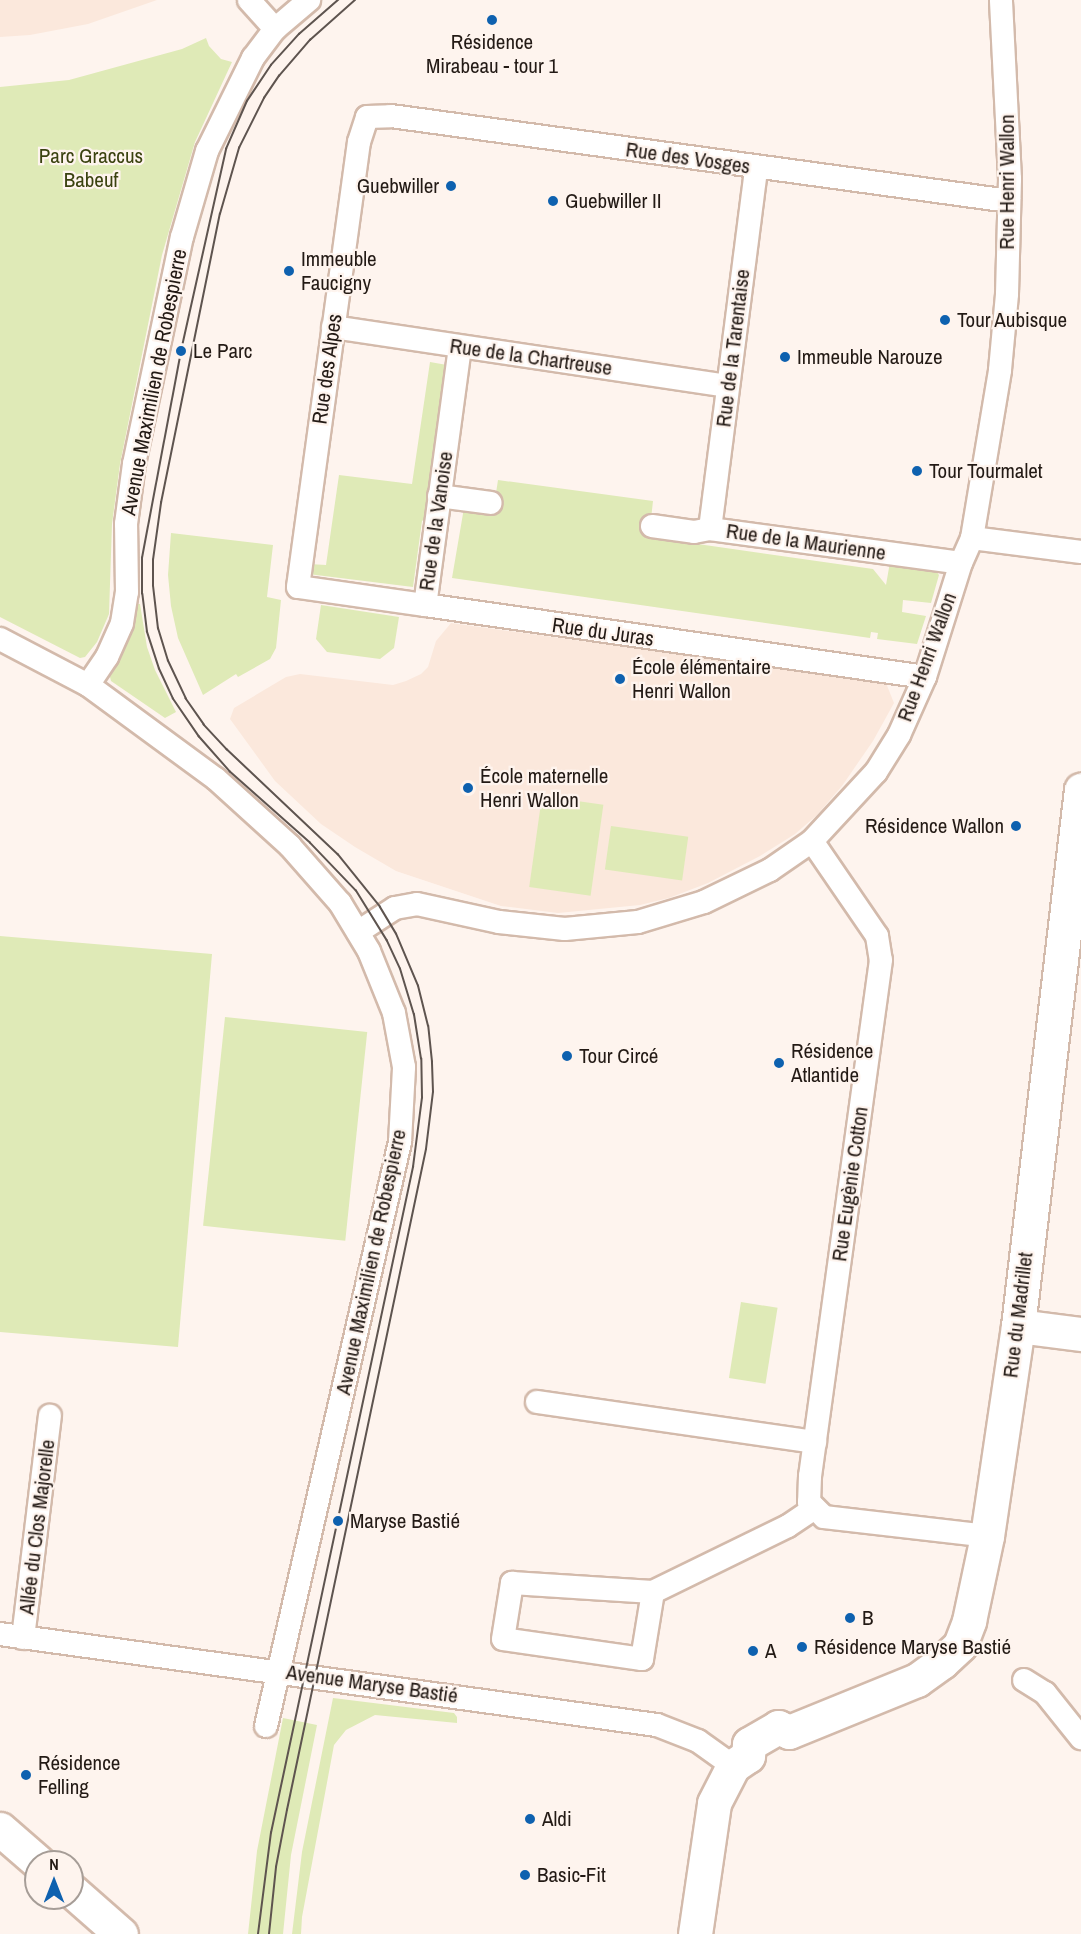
<!DOCTYPE html>
<meta charset="utf-8">
<style>
body{margin:0}
#map{position:relative;width:1081px;height:1934px;overflow:hidden;background:#fef4ee;font-family:"Archivo Narrow",sans-serif}
div>[style]{position:absolute}
.built>*{inset:0;background:#fbe8dc}
.green>*{inset:0;background:#dfeab7;transform-origin:0 0}
.roads{filter:drop-shadow(2px 0 #d3baab) drop-shadow(-2px 0 #d3baab) drop-shadow(0 2px #d3baab) drop-shadow(0 -2px #d3baab)}
.street>*{height:22px;margin:-11px;padding:0 11px;transform-origin:11px;border-radius:11px;background:#fff}
.secondary>*{height:33px;margin:-16.5px;padding:0 16.5px;transform-origin:16.5px;border-radius:16.5px;background:#fff}
.tram>*{height:1.5px;margin:-0.75px;padding:0 0.75px;transform-origin:0.75px;border-radius:0.75px;background:#5e544f}
.dots>*{width:16px;height:16px;translate:-50% -50%;box-sizing:border-box;border:3px solid #fef4ee;border-radius:50%}
span{translate:-50% -50%;white-space:nowrap;text-align:center;line-height:1.15;-webkit-text-stroke:4.5px #fef4ee;paint-order:stroke}
.poi-label{font-size:21px;color:#231a15}
.right{translate:-100% -50%;text-align:right}
.left{translate:0 -50%;text-align:left}
.park-label{font-size:21px;color:#3a420f}
.street-label{font-size:21px;color:#231a15}
.north{position:absolute;left:24px;top:1850px;width:60px;height:60px;box-sizing:border-box;background:#fef4ee;border:2px solid #a69d97;border-radius:50%;rotate:0deg;font-size:16px;font-weight:700;line-height:24px;text-align:center;color:#231a15}
.north::after{content:'';display:block;margin:auto;width:21px;height:27px;background:#0e61af;clip-path:polygon(50% 0,100% 100%,50% 72%,0 100%)}
</style>
<div id="map">
<div class="built">
<div style="clip-path:polygon(0 0,157px 0,88px 24px,30px 35px,0 37px)"></div>
<div style="clip-path:polygon(451px 623px,886px 683px,894px 703px,873px 741px,842px 786px,817px 815px,795px 834px,760px 856px,708px 883px,669px 898px,640px 905px,558px 913px,501px 906px,396px 871px,355px 847px,321px 824px,275px 781px,230px 719px,234px 708px,286px 677px,300px 674px,393px 685px,406px 681px,421px 674px,428px 667px,436px 641px)"></div>
</div>
<div class="green">
<div style="clip-path:polygon(206px 38px,209px 46px,221px 59px,232px 62px,195px 142px,162px 255px,120px 464px,112px 524px,109px 614px,97px 642px,85px 657px,80px 658px,0 617px,0 87px,69px 80px,182px 49px)"></div>
<div style="clip-path:polygon(430px 362px,447px 365px,427px 517px,422px 521px,413px 587px,308px 574px,309px 564px,326px 565px,339px 475px,412px 484px)"></div>
<div style="clip-path:polygon(498px 480px,653px 501px,649px 537px,873px 569px,886px 585px,890px 562px,936px 571px,939px 575px,931px 603px,903px 600px,902px 612px,926px 616px,917px 644px,877px 639px,878px 633px,871px 632px,870px 638px,452px 578px,465px 502px,494px 506px)"></div>
<div style="clip-path:polygon(171px 533px,273px 545px,267px 597px,281px 600px,276px 648px,270px 659px,238px 677px,236px 674px,203px 695px,178px 638px,171px 606px,168px 575px)"></div>
<div style="clip-path:polygon(137px 604px,140px 604px,147px 647px,155px 670px,176px 712px,165px 718px,111px 681px,109px 673px,132px 629px)"></div>
<div style="clip-path:polygon(321px 605px,399px 617px,394px 648px,380px 659px,327px 652px,316px 639px)"></div>
<div style="left:542px;top:796px;width:62px;height:92px;rotate:8deg"></div>
<div style="left:611px;top:826px;width:78px;height:44px;rotate:8deg"></div>
<div style="clip-path:polygon(0 936px,212px 954px,178px 1347px,0 1332px)"></div>
<div style="left:225px;top:1017px;width:143px;height:210px;rotate:6deg"></div>
<div style="left:741px;top:1302px;width:37px;height:77px;rotate:9deg"></div>
<div style="clip-path:polygon(333px 1698px,454px 1713px,457px 1717px,457px 1723px,375px 1715px,346px 1730px,334px 1745px,302px 1917px,301px 1934px,292px 1934px,302px 1852px)"></div>
<div style="clip-path:polygon(283px 1718px,317px 1725px,291px 1855px,283px 1934px,248px 1934px,257px 1851px)"></div>
</div>
<div class="roads">
<div class="street">
<div style="left:249px;top:0;width:39px;rotate:48deg"></div>
<div style="left:333px;top:327px;width:399px;rotate:8.5deg"></div>
<div style="left:460px;top:347px;width:260px;rotate:97.7deg"></div>
<div style="left:425px;top:605px;width:128px;rotate:-171.9deg"></div>
<div style="left:298px;top:587px;width:449px;rotate:-82.2deg"></div>
<div style="left:359px;top:142px;width:26px;rotate:-72deg"></div>
<div style="left:367px;top:117px;width:24px;rotate:-2deg"></div>
<div style="left:391px;top:116px;width:624px;rotate:7.83deg"></div>
<div style="left:439px;top:496px;width:52px;rotate:7.7deg"></div>
<div style="left:652px;top:526px;width:42px;rotate:8.1deg"></div>
<div style="left:694px;top:532px;width:16px;rotate:-11deg"></div>
<div style="left:710px;top:529px;width:253px;rotate:7.7deg"></div>
<div style="left:710px;top:529px;width:364px;rotate:-82.7deg"></div>
<div style="left:972px;top:538px;width:110px;rotate:7.3deg"></div>
<div style="left:425px;top:605px;width:505px;rotate:8.19deg"></div>
<div style="left:0;top:639px;width:99px;rotate:27.6deg"></div>
<div style="left:812px;top:841px;width:115px;rotate:55.6deg"></div>
<div style="left:877px;top:936px;width:24px;rotate:81deg"></div>
<div style="left:881px;top:960px;width:521px;rotate:97.83deg"></div>
<div style="left:810px;top:1476px;width:26px;rotate:92deg"></div>
<div style="left:809px;top:1502px;width:21px;rotate:45deg"></div>
<div style="left:824px;top:1517px;width:164px;rotate:6.6deg"></div>
<div style="left:358px;top:932px;width:44px;rotate:-33deg"></div>
<div style="left:395px;top:908px;width:22px;rotate:-10deg"></div>
<div style="left:417px;top:904px;width:84px;rotate:12.4deg"></div>
<div style="left:499px;top:922px;width:66px;rotate:6.1deg"></div>
<div style="left:565px;top:929px;width:73px;rotate:-5.5deg"></div>
<div style="left:638px;top:922px;width:69px;rotate:-16.9deg"></div>
<div style="left:704px;top:902px;width:73px;rotate:-25.9deg"></div>
<div style="left:770px;top:870px;width:51px;rotate:-34.6deg"></div>
<div style="left:812px;top:841px;width:94px;rotate:-47.2deg"></div>
<div style="left:876px;top:772px;width:44px;rotate:-58.1deg"></div>
<div style="left:899px;top:735px;width:64px;rotate:-65.9deg"></div>
<div style="left:925px;top:677px;width:120px;rotate:-72.5deg"></div>
<div style="left:961px;top:563px;width:27px;rotate:-66deg"></div>
<div style="left:972px;top:538px;width:170px;rotate:-80.5deg"></div>
<div style="left:1000px;top:370px;width:76px;rotate:-84.7deg"></div>
<div style="left:1007px;top:294px;width:115px;rotate:-88.5deg"></div>
<div style="left:1010px;top:179px;width:179px;rotate:-92.9deg"></div>
<div style="left:537px;top:1402px;width:281px;rotate:8.2deg"></div>
<div style="left:653px;top:1592px;width:68px;rotate:99.3deg"></div>
<div style="left:642px;top:1659px;width:140px;rotate:-171.8deg"></div>
<div style="left:503px;top:1639px;width:57px;rotate:-80.9deg"></div>
<div style="left:512px;top:1583px;width:141px;rotate:3.7deg"></div>
<div style="left:653px;top:1592px;width:150px;rotate:-26.1deg"></div>
<div style="left:788px;top:1526px;width:32px;rotate:-34deg"></div>
<div style="left:0;top:1634px;width:663px;rotate:7.89deg"></div>
<div style="left:657px;top:1725px;width:44px;rotate:21.3deg"></div>
<div style="left:698px;top:1741px;width:43px;rotate:35.5deg"></div>
<div style="left:23px;top:1638px;width:224px;rotate:-83.1deg"></div>
<div style="left:1024px;top:1680px;width:25px;rotate:32deg"></div>
<div style="left:1045px;top:1693px;width:58px;rotate:51.3deg"></div>
<div style="left:266px;top:1726px;width:599px;rotate:-77.08deg"></div>
<div style="left:400px;top:1142px;width:75px;rotate:-86.9deg"></div>
<div style="left:404px;top:1067px;width:55px;rotate:-100.5deg"></div>
<div style="left:394px;top:1013px;width:67px;rotate:-112deg"></div>
<div style="left:369px;top:951px;width:56px;rotate:-121.1deg"></div>
<div style="left:340px;top:903px;width:76px;rotate:-131.3deg"></div>
<div style="left:290px;top:846px;width:100px;rotate:-137.8deg"></div>
<div style="left:216px;top:779px;width:159px;rotate:-143.7deg"></div>
<div style="left:88px;top:685px;width:34px;rotate:-56deg"></div>
<div style="left:107px;top:657px;width:37px;rotate:-66deg"></div>
<div style="left:122px;top:623px;width:31px;rotate:-81deg"></div>
<div style="left:127px;top:592px;width:68px;rotate:-90.8deg"></div>
<div style="left:126px;top:524px;width:61px;rotate:-82.4deg"></div>
<div style="left:134px;top:464px;width:232px;rotate:-78.1deg"></div>
<div style="left:182px;top:237px;width:90px;rotate:-73.8deg"></div>
<div style="left:207px;top:151px;width:104px;rotate:-63.7deg"></div>
<div style="left:253px;top:58px;width:36px;rotate:-53deg"></div>
<div style="left:275px;top:29px;width:45px;rotate:-40.5deg"></div>
</div>
<div class="secondary">
<div style="left:1018px;top:1326px;width:64px;rotate:7.2deg"></div>
<div style="left:0;top:1829px;width:50px;rotate:41deg"></div>
<div style="left:72px;top:1891px;width:65px;rotate:41.3deg"></div>
<div style="left:695px;top:1934px;width:132px;rotate:-81.7deg"></div>
<div style="left:714px;top:1803px;width:42px;rotate:-62.8deg"></div>
<div style="left:733px;top:1766px;width:18px;rotate:-34deg"></div>
<div style="left:748px;top:1756px;width:12px;rotate:-85deg"></div>
<div style="left:749px;top:1744px;width:34px;rotate:-30deg"></div>
<div style="left:778px;top:1727px;width:12px;rotate:24deg"></div>
<div style="left:789px;top:1732px;width:138px;rotate:-22.1deg"></div>
<div style="left:917px;top:1680px;width:31px;rotate:-36deg"></div>
<div style="left:942px;top:1662px;width:25px;rotate:-43deg"></div>
<div style="left:960px;top:1645px;width:26px;rotate:-69deg"></div>
<div style="left:969px;top:1621px;width:87px;rotate:-78deg"></div>
<div style="left:987px;top:1536px;width:212px;rotate:-81.6deg"></div>
<div style="left:1018px;top:1326px;width:540px;rotate:-83.3deg"></div>
</div>
</div>
<div class="tram">
<div style="left:258px;top:1934px;width:102px;rotate:-82.7deg"></div>
<div style="left:271px;top:1833px;width:681px;rotate:-77.96deg"></div>
<div style="left:413px;top:1167px;width:70px;rotate:-82.6deg"></div>
<div style="left:422px;top:1098px;width:39px;rotate:-91deg"></div>
<div style="left:421px;top:1059px;width:45px;rotate:-99deg"></div>
<div style="left:414px;top:1015px;width:48px;rotate:-106.9deg"></div>
<div style="left:400px;top:969px;width:31px;rotate:-115deg"></div>
<div style="left:387px;top:941px;width:59px;rotate:-121.8deg"></div>
<div style="left:356px;top:891px;width:66px;rotate:-133.8deg"></div>
<div style="left:310px;top:843px;width:107px;rotate:-138.4deg"></div>
<div style="left:230px;top:772px;width:47px;rotate:-131.5deg"></div>
<div style="left:199px;top:737px;width:46px;rotate:-124.4deg"></div>
<div style="left:173px;top:699px;width:33px;rotate:-115deg"></div>
<div style="left:159px;top:669px;width:39px;rotate:-108deg"></div>
<div style="left:147px;top:632px;width:38px;rotate:-97deg"></div>
<div style="left:142px;top:594px;width:36px;rotate:-90deg"></div>
<div style="left:142px;top:558px;width:211px;rotate:-79.3deg"></div>
<div style="left:181px;top:351px;width:207px;rotate:-77.4deg"></div>
<div style="left:226px;top:149px;width:52px;rotate:-66.4deg"></div>
<div style="left:247px;top:101px;width:43px;rotate:-56.3deg"></div>
<div style="left:271px;top:65px;width:42px;rotate:-47.9deg"></div>
<div style="left:299px;top:34px;width:52px;rotate:-41.1deg"></div>
<div style="left:269px;top:1934px;width:67px;rotate:-84deg"></div>
<div style="left:276px;top:1867px;width:58px;rotate:-79.1deg"></div>
<div style="left:287px;top:1810px;width:675px;rotate:-78.12deg"></div>
<div style="left:426px;top:1149px;width:57px;rotate:-83deg"></div>
<div style="left:433px;top:1092px;width:30px;rotate:-92deg"></div>
<div style="left:432px;top:1062px;width:36px;rotate:-96deg"></div>
<div style="left:428px;top:1026px;width:41px;rotate:-104deg"></div>
<div style="left:418px;top:986px;width:56px;rotate:-112.9deg"></div>
<div style="left:396px;top:934px;width:31px;rotate:-121deg"></div>
<div style="left:380px;top:907px;width:67px;rotate:-128.9deg"></div>
<div style="left:338px;top:855px;width:153px;rotate:-136.6deg"></div>
<div style="left:227px;top:750px;width:34px;rotate:-133deg"></div>
<div style="left:204px;top:725px;width:32px;rotate:-125deg"></div>
<div style="left:186px;top:699px;width:42px;rotate:-115.3deg"></div>
<div style="left:168px;top:661px;width:34px;rotate:-107deg"></div>
<div style="left:158px;top:629px;width:43px;rotate:-96.6deg"></div>
<div style="left:153px;top:586px;width:26px;rotate:-90deg"></div>
<div style="left:153px;top:560px;width:58px;rotate:-82deg"></div>
<div style="left:161px;top:503px;width:295px;rotate:-78.5deg"></div>
<div style="left:220px;top:214px;width:69px;rotate:-73.9deg"></div>
<div style="left:239px;top:148px;width:56px;rotate:-63.4deg"></div>
<div style="left:264px;top:98px;width:27px;rotate:-56deg"></div>
<div style="left:279px;top:76px;width:48px;rotate:-49.3deg"></div>
<div style="left:310px;top:40px;width:60px;rotate:-41.6deg"></div>
</div>
<div class="dots">
<div style="left:492px;top:20px;background:#0e61af"></div>
<div style="left:451px;top:186px;background:#0e61af"></div>
<div style="left:553px;top:201px;background:#0e61af"></div>
<div style="left:289px;top:271px;background:#0e61af"></div>
<div style="left:945px;top:320px;background:#0e61af"></div>
<div style="left:181px;top:351px;background:#0e61af"></div>
<div style="left:785px;top:357px;background:#0e61af"></div>
<div style="left:917px;top:471px;background:#0e61af"></div>
<div style="left:620px;top:679px;background:#0e61af"></div>
<div style="left:468px;top:788px;background:#0e61af"></div>
<div style="left:1016px;top:826px;background:#0e61af"></div>
<div style="left:567px;top:1056px;background:#0e61af"></div>
<div style="left:779px;top:1063px;background:#0e61af"></div>
<div style="left:338px;top:1521px;background:#0e61af"></div>
<div style="left:850px;top:1618px;background:#0e61af"></div>
<div style="left:802px;top:1647px;background:#0e61af"></div>
<div style="left:753px;top:1651px;background:#0e61af"></div>
<div style="left:26px;top:1775px;background:#0e61af"></div>
<div style="left:530px;top:1819px;background:#0e61af"></div>
<div style="left:525px;top:1875px;background:#0e61af"></div>
</div>
<div class="poi-label">
<span style="left:492px;top:54px">Résidence<br>Mirabeau - tour 1</span>
<span class="right" style="left:439px;top:186px">Guebwiller</span>
<span class="left" style="left:565px;top:201px">Guebwiller II</span>
<span class="left" style="left:301px;top:271px">Immeuble<br>Faucigny</span>
<span class="left" style="left:957px;top:320px">Tour Aubisque</span>
<span class="left" style="left:193px;top:351px">Le Parc</span>
<span class="left" style="left:797px;top:357px">Immeuble Narouze</span>
<span class="left" style="left:929px;top:471px">Tour Tourmalet</span>
<span class="left" style="left:632px;top:679px">École élémentaire<br>Henri Wallon</span>
<span class="left" style="left:480px;top:788px">École maternelle<br>Henri Wallon</span>
<span class="right" style="left:1004px;top:826px">Résidence Wallon</span>
<span class="left" style="left:791px;top:1063px">Résidence<br>Atlantide</span>
<span class="left" style="left:579px;top:1056px">Tour Circé</span>
<span class="left" style="left:350px;top:1521px">Maryse Bastié</span>
<span class="left" style="left:862px;top:1618px">B</span>
<span class="left" style="left:814px;top:1647px">Résidence Maryse Bastié</span>
<span class="left" style="left:765px;top:1651px">A</span>
<span class="left" style="left:38px;top:1775px">Résidence<br>Felling</span>
<span class="left" style="left:542px;top:1819px">Aldi</span>
<span class="left" style="left:537px;top:1875px">Basic-Fit</span>
</div>
<div class="park-label">
<span style="left:91px;top:168px">Parc Graccus<br>Babeuf</span>
</div>
<div class="street-label">
<span style="left:688px;top:158px;rotate:8deg">Rue des Vosges</span>
<span style="left:1007px;top:182px;rotate:-90deg">Rue Henri Wallon</span>
<span style="left:733px;top:348px;rotate:-83deg">Rue de la Tarentaise</span>
<span style="left:531px;top:357px;rotate:8deg">Rue de la Chartreuse</span>
<span style="left:327px;top:369px;rotate:-82deg">Rue des Alpes</span>
<span style="left:154px;top:382px;rotate:-79deg">Avenue Maximilien de Robespierre</span>
<span style="left:436px;top:521px;rotate:-82deg">Rue de la Vanoise</span>
<span style="left:806px;top:542px;rotate:8deg">Rue de la Maurienne</span>
<span style="left:603px;top:632px;rotate:8deg">Rue du Juras</span>
<span style="left:927px;top:657px;rotate:-70deg">Rue Henri Wallon</span>
<span style="left:850px;top:1184px;rotate:-82deg">Rue Eugènie Cotton</span>
<span style="left:371px;top:1262px;rotate:-78deg">Avenue Maximilien de Robespierre</span>
<span style="left:1018px;top:1315px;rotate:-83deg">Rue du Madrillet</span>
<span style="left:37px;top:1527px;rotate:-83deg">Allée du Clos Majorelle</span>
<span style="left:372px;top:1684px;rotate:8deg">Avenue Maryse Bastié</span>
</div>
<div class="north">N</div>
</div>
